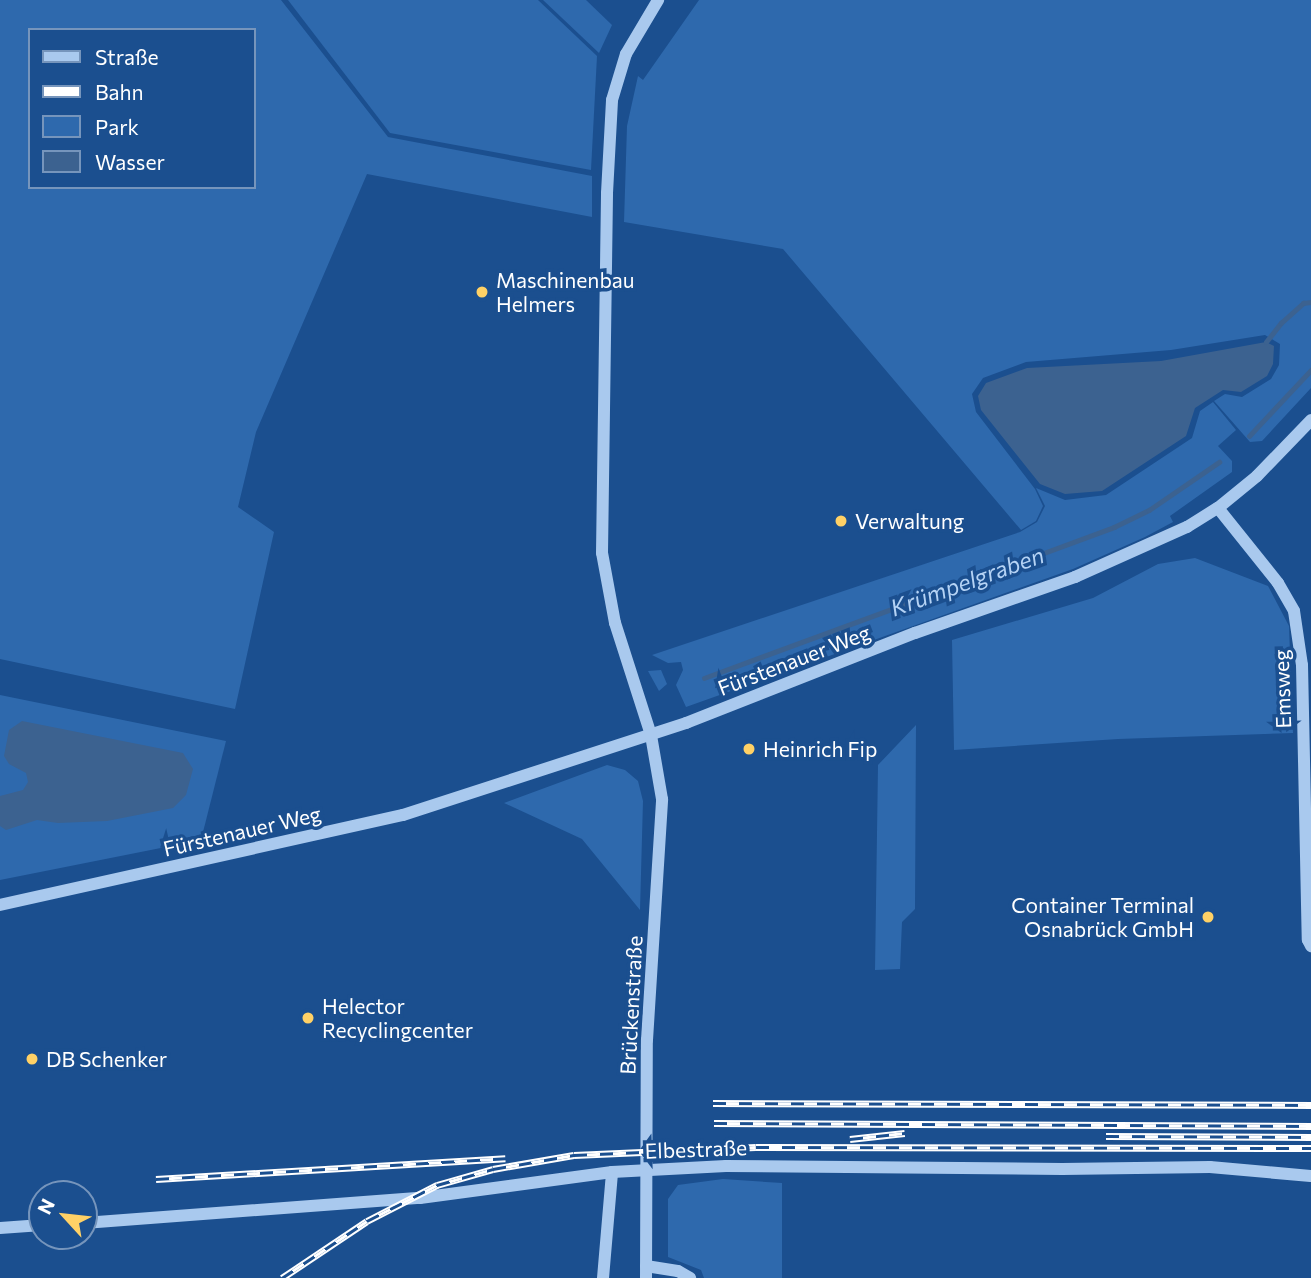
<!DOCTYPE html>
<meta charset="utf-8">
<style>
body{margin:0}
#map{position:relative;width:1311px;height:1278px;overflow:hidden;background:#1b4f8f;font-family:Commissioner,sans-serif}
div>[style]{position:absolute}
.green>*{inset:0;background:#2e69ad}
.water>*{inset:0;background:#3c6290}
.stream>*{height:4.5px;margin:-2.25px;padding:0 2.25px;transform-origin:2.25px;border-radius:2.25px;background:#3c6290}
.minor>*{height:12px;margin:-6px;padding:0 6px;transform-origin:6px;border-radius:6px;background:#a9c9ee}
.rail>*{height:7px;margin-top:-3.5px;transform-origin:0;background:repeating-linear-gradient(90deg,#1b4f8f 0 13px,#fff 0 26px);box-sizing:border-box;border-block:2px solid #fff}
.dots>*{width:19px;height:19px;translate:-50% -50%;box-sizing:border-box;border:4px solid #1b4f8f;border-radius:50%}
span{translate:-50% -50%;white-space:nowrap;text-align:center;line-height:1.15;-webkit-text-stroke:7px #1b4f8f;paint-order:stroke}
.poi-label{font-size:21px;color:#fff}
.left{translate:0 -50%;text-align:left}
.right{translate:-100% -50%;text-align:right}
.street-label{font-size:21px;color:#fff}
.water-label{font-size:23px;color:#b5d3f5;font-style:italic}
.legend{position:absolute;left:28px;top:28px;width:228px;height:161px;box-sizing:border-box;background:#1b4f8f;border:2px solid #7695bc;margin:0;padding:9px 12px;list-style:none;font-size:21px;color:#fff}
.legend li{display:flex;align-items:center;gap:14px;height:35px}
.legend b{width:35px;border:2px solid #7695bc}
.north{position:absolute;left:28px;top:1180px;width:70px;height:70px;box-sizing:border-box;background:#1b4f8f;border:2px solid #7695bc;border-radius:50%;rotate:297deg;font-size:19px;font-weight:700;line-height:28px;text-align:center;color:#fff}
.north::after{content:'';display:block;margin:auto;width:24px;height:32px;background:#ffd166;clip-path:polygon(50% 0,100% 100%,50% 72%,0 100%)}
</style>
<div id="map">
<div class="green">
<div style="clip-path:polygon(evenodd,0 0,281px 0,388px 137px,592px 176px,592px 217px,367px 174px,256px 432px,238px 507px,274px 532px,235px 709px,0 659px,0 0,30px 30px,254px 30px,254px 187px,30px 187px,30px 30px)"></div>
<div style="clip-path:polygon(288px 0,538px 0,597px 56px,591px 170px,390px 133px)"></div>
<div style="clip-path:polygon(543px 0,586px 0,612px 25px,599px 53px)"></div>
<div style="clip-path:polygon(699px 0,1311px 0,1311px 388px,1262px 441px,1250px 442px,1214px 401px,1225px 394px,1242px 397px,1271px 379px,1279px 365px,1280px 344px,1265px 335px,1171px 350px,1026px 362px,983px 378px,972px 394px,976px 412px,1035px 489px,1043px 506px,1036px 521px,1021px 530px,783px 249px,624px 222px,627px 126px,638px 76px,643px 80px)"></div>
<div style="clip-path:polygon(1213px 402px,1236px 430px,1218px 446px,1232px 461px,1232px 472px,1170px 516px,1173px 522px,1145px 537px,1073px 569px,686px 707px,676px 685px,683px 670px,681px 662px,668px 663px,652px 655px,1020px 532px,1037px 522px,1045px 506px,1036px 488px,1065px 500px,1106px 495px,1192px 438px,1200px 411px)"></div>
<div style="clip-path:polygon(1195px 558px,1268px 586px,1289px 626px,1293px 733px,1118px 739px,954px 750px,952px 640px,1093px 598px,1158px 564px)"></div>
<div style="clip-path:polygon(661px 670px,667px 684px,659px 691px,648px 671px)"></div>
<div style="clip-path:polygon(0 695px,226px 741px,201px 840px,0 880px)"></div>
<div style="clip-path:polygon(916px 725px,915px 909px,902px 922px,900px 969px,875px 970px,878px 765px)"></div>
<div style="clip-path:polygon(607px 765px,625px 770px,638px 781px,643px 801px,640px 910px,582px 839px,504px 803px)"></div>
<div style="clip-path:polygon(723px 1179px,782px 1183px,782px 1278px,704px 1278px,701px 1270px,668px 1257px,668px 1199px,678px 1185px)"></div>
</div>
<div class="water">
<div style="clip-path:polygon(1266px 342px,1274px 346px,1273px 364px,1267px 376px,1241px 392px,1223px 390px,1195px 408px,1186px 436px,1102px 491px,1065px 494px,1040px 484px,981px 410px,978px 396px,986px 383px,1027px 368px,1161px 361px)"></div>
<div style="clip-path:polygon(22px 721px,183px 753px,193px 769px,186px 795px,173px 808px,107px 821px,58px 823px,37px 820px,6px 830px,0 826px,0 796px,23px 790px,28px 782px,26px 773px,9px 764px,4px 756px,9px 730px)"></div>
</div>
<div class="stream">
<div style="left:1266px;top:342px;width:24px;rotate:-52deg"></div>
<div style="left:1281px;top:323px;width:30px;rotate:-42deg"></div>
<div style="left:1303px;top:303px;width:8px;rotate:-7deg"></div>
<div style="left:1249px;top:436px;width:91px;rotate:-46.8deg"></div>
<div style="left:704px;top:678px;width:437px;rotate:-20.2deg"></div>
<div style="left:1114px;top:527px;width:39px;rotate:-26deg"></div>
<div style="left:1149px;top:510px;width:85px;rotate:-34.4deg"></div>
</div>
<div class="minor">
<div style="left:1218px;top:508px;width:96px;rotate:51.3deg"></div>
<div style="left:1278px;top:583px;width:32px;rotate:60deg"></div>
<div style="left:1294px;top:611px;width:55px;rotate:81.6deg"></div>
<div style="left:1302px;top:665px;width:275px;rotate:88.8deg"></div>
<div style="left:1308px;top:940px;width:7px;rotate:63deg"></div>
<div style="left:0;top:905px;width:413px;rotate:-12.6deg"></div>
<div style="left:403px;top:815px;width:298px;rotate:-18deg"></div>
<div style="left:686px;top:723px;width:246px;rotate:-21.5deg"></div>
<div style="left:915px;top:633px;width:170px;rotate:-19.3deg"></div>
<div style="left:1075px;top:577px;width:123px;rotate:-24.1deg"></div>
<div style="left:1187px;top:527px;width:36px;rotate:-32deg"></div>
<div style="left:1218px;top:508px;width:50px;rotate:-39.4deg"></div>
<div style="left:1257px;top:476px;width:78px;rotate:-46deg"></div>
<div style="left:84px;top:1223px;width:337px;rotate:-4.3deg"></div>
<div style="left:420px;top:1198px;width:194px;rotate:-7.7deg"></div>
<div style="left:612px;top:1172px;width:114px;rotate:-3deg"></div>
<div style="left:726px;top:1166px;width:336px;rotate:0.5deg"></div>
<div style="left:1062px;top:1169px;width:148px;rotate:-0.8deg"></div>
<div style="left:1210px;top:1167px;width:101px;rotate:5.1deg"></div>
<div style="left:0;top:1228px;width:42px;rotate:-4.1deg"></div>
<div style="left:646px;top:1266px;width:32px;rotate:9deg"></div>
<div style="left:678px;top:1271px;width:14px;rotate:30deg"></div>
<div style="left:603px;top:1278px;width:106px;rotate:-85.1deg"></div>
<div style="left:646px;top:1278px;width:238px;rotate:-89.8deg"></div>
<div style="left:647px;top:1040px;width:241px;rotate:-86.4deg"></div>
<div style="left:662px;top:799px;width:65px;rotate:-99.8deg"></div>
<div style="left:651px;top:735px;width:118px;rotate:-107.8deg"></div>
<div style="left:615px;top:623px;width:71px;rotate:-100.5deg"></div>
<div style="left:602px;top:553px;width:360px;rotate:-89.2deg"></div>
<div style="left:607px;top:193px;width:93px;rotate:-86.9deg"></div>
<div style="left:612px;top:100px;width:48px;rotate:-73.1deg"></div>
<div style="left:626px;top:54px;width:63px;rotate:-59.3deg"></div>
</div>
<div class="rail">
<div style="left:713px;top:1103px;width:598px;rotate:0.19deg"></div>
<div style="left:714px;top:1123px;width:597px;rotate:0.29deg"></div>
<div style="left:1106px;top:1136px;width:205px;rotate:0.3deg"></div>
<div style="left:850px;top:1139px;width:55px;rotate:-6.2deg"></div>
<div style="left:156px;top:1179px;width:350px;rotate:-3.4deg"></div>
<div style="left:282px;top:1278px;width:102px;rotate:-33.8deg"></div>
<div style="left:367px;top:1221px;width:79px;rotate:-27.2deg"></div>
<div style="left:437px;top:1185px;width:58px;rotate:-15.9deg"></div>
<div style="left:493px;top:1169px;width:82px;rotate:-9.8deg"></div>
<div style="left:574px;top:1155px;width:182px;rotate:-2.5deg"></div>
<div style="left:756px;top:1147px;width:555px;rotate:0.1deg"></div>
</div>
<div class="dots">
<div style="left:482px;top:292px;background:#ffd166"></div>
<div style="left:841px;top:521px;background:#ffd166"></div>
<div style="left:749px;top:749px;background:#ffd166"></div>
<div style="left:1208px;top:917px;background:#ffd166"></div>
<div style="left:308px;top:1018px;background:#ffd166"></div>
<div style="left:32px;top:1059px;background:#ffd166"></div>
</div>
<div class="poi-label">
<span class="left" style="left:496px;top:292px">Maschinenbau<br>Helmers</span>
<span class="left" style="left:855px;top:521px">Verwaltung</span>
<span class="left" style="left:763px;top:749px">Heinrich Fip</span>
<span class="right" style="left:1194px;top:917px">Container Terminal<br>Osnabrück GmbH</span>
<span class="left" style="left:322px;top:1018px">Helector<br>Recyclingcenter</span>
<span class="left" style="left:46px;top:1059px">DB Schenker</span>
</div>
<div class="street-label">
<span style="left:794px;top:660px;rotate:-21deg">Fürstenauer Weg</span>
<span style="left:1282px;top:689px;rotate:-92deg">Emsweg</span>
<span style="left:242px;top:831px;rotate:-13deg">Fürstenauer Weg</span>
<span style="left:631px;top:1005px;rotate:-87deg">Brückenstraße</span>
<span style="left:696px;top:1149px;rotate:-2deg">Elbestraße</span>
</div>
<div class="water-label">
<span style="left:967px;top:581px;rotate:-20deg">Krümpelgraben</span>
</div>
<ul class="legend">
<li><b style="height:9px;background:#a9c9ee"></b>Straße</li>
<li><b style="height:9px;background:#fff"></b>Bahn</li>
<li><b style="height:19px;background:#2e69ad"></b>Park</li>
<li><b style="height:19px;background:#3c6290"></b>Wasser</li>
</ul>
<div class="north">N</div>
</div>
